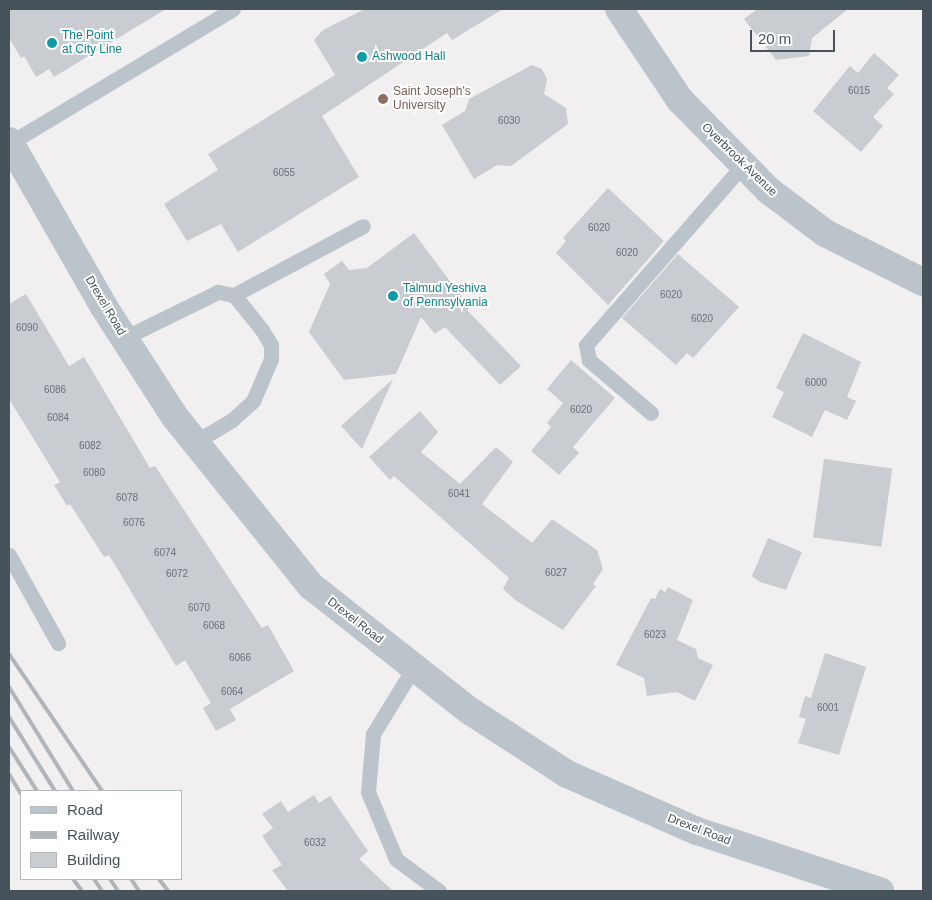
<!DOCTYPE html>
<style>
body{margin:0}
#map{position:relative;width:932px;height:900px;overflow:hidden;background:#f1efef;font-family:Helvetica,sans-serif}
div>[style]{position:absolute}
.building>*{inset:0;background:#c9ccd1;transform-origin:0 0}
.lane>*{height:15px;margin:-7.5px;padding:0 7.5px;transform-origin:7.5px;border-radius:7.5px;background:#bbc4cb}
.street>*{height:28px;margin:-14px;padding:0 14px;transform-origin:14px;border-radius:14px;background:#bbc4cb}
.rail>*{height:4px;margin:-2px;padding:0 2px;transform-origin:2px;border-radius:2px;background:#b1b4b9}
.dots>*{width:14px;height:14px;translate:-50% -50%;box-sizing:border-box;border:2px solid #fff;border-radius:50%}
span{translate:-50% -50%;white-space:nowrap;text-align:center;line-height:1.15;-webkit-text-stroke:4px #fff;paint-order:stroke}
.number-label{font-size:10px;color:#687178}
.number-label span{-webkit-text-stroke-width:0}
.culture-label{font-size:12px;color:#0d838f}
.left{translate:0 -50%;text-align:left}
.education-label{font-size:12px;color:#785e54}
.street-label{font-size:12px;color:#47535b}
.frame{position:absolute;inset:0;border:10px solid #47535b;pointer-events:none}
.legend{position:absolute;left:20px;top:790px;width:162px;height:90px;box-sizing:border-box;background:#fff;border:1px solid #b5babd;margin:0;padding:6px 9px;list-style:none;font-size:15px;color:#47535b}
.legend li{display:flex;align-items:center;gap:10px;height:25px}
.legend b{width:25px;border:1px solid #b5babd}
.scale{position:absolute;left:750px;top:30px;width:85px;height:22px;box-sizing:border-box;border:2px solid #47535b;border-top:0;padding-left:6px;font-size:15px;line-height:18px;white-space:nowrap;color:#47535b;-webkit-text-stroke:4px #fff;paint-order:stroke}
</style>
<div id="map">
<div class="building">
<div style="clip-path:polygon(9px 9px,166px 9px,54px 77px,49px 69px,36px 77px,24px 56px,21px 58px,9px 38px)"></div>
<div style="clip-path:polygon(365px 9px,503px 9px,452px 40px,447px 33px,322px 116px,359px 177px,238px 252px,221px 224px,187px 241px,164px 204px,218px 170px,208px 154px,335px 75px,314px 40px,323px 30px)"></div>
<div style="clip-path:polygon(757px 9px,848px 9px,812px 38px,809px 56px,776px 60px,744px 19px)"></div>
<div style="clip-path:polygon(874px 53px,899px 75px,887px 88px,894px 94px,873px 117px,883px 126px,861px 152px,813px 111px,850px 66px,858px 73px)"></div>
<div style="clip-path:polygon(532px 65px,542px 69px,547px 79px,544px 94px,566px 108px,568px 124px,511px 166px,497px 165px,474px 179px,442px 125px,465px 111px,469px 99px)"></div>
<div style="clip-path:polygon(608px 188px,664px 241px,608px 305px,556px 253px,566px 241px,563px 238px)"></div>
<div style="clip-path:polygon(414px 233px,470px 308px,467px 310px,521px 366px,500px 385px,445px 327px,435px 334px,421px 317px,396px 374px,344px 380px,309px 332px,330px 284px,324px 274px,342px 261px,349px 270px,367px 268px)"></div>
<div style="clip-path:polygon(678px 254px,739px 307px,693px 358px,687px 353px,676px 365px,622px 318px)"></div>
<div style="clip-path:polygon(26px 294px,69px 366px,84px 357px,150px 468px,155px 466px,262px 628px,268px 625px,294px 671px,230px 709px,236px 720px,216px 731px,203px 708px,211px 703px,185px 660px,176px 666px,109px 555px,104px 557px,70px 504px,67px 506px,54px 485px,60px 482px,9px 399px,9px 304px)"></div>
<div style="clip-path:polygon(803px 333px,861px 362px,847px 397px,856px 401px,847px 420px,825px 410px,812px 437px,772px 417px,784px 392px,776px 388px)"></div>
<div style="clip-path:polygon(571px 360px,615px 398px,573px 447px,579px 453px,559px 475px,531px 451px,551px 427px,547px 423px,563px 403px,547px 389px)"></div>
<div style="clip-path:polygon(393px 379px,362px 449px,341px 426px)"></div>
<div style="clip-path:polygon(420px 411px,438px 432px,421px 452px,460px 484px,496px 447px,513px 462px,482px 504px,532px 543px,552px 519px,597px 550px,603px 569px,593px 584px,596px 586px,563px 630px,515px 600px,503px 589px,509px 578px,394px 476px,390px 480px,369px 457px)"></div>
<div style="left:824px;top:459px;width:69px;height:79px;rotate:8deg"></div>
<div style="clip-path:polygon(768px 538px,802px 552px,786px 590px,760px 582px,752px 576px)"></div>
<div style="clip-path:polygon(668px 587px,693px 600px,677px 640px,696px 649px,698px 658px,713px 665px,695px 701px,677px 692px,647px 696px,644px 678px,616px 665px,651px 598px,655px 599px,660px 589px,665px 592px)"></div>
<div style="clip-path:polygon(825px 653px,866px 667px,839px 755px,798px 743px,806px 719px,799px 717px,805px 696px,811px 698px)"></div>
<div style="clip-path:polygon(314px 795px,319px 803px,330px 796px,368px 851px,359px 859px,393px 891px,288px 891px,272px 870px,282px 865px,262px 836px,273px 828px,262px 814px,281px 801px,288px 812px)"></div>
</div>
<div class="lane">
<div style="left:10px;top:143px;width:260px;rotate:-31deg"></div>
<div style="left:234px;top:295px;width:146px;rotate:-28.1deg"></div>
<div style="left:124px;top:338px;width:105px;rotate:-26.1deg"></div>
<div style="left:218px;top:292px;width:16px;rotate:11deg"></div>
<div style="left:234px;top:295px;width:45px;rotate:51.3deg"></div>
<div style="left:262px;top:330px;width:17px;rotate:59deg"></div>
<div style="left:271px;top:345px;width:14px;rotate:90deg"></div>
<div style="left:271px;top:359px;width:46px;rotate:113.2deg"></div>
<div style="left:253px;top:401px;width:28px;rotate:138deg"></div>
<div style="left:232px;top:420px;width:43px;rotate:149.3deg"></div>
<div style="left:651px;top:413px;width:82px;rotate:-139.5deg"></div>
<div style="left:589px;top:360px;width:15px;rotate:-101deg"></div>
<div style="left:586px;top:345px;width:237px;rotate:-48.9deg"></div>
<div style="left:9px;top:555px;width:101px;rotate:60.9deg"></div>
<div style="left:414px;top:667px;width:79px;rotate:121.5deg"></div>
<div style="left:373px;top:734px;width:58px;rotate:94.9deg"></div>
<div style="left:368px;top:792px;width:73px;rotate:67.3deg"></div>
<div style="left:396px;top:859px;width:54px;rotate:36.7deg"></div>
</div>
<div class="street">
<div style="left:619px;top:9px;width:110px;rotate:56.2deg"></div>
<div style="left:680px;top:100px;width:126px;rotate:45.6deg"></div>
<div style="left:768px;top:190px;width:71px;rotate:37deg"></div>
<div style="left:825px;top:233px;width:110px;rotate:26.6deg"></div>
<div style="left:9px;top:141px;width:191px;rotate:60.2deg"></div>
<div style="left:104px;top:307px;width:131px;rotate:57.2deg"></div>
<div style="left:175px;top:417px;width:217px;rotate:51.2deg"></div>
<div style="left:311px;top:586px;width:202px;rotate:38.2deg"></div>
<div style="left:470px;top:711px;width:116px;rotate:33deg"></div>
<div style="left:567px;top:774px;width:142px;rotate:23.7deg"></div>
<div style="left:697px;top:831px;width:193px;rotate:18.2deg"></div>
</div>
<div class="rail">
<div style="left:9px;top:654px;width:166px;rotate:55.8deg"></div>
<div style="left:9px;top:687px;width:122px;rotate:58.4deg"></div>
<div style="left:9px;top:717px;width:87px;rotate:58.1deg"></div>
<div style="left:9px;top:747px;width:52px;rotate:57.5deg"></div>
<div style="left:9px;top:774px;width:23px;rotate:59deg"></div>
<div style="left:73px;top:879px;width:15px;rotate:53deg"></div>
<div style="left:94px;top:879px;width:14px;rotate:56deg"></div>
<div style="left:110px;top:879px;width:14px;rotate:56deg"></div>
<div style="left:131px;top:879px;width:14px;rotate:56deg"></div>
<div style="left:159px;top:879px;width:15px;rotate:53deg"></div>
</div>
<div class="dots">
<div style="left:52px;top:43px;background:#0f9aa8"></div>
<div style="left:362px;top:57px;background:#0f9aa8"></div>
<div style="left:383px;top:99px;background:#8d6e63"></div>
<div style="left:393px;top:296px;background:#0f9aa8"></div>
</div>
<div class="number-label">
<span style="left:859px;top:91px">6015</span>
<span style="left:509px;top:121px">6030</span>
<span style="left:284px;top:173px">6055</span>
<span style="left:599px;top:228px">6020</span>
<span style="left:627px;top:253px">6020</span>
<span style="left:671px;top:295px">6020</span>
<span style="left:702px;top:319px">6020</span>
<span style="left:27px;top:328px">6090</span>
<span style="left:816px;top:383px">6000</span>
<span style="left:55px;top:390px">6086</span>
<span style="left:581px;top:410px">6020</span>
<span style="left:58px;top:418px">6084</span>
<span style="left:90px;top:446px">6082</span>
<span style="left:94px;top:473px">6080</span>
<span style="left:459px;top:494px">6041</span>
<span style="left:127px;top:498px">6078</span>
<span style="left:134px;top:523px">6076</span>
<span style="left:165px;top:553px">6074</span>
<span style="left:556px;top:573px">6027</span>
<span style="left:177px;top:574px">6072</span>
<span style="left:199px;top:608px">6070</span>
<span style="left:214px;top:626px">6068</span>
<span style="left:655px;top:635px">6023</span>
<span style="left:240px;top:658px">6066</span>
<span style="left:232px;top:692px">6064</span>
<span style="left:828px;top:708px">6001</span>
<span style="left:315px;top:843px">6032</span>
</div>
<div class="culture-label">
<span class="left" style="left:62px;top:43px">The Point<br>at City Line</span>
<span class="left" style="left:372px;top:57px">Ashwood Hall</span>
<span class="left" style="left:403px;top:296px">Talmud Yeshiva<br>of Pennsylvania</span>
</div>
<div class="education-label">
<span class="left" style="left:393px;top:99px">Saint Joseph's<br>University</span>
</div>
<div class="street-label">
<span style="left:739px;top:160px;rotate:44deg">Overbrook Avenue</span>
<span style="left:105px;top:306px;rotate:59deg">Drexel Road</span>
<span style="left:355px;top:621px;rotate:38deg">Drexel Road</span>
<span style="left:699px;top:830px;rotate:21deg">Drexel Road</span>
</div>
<div class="frame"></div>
<ul class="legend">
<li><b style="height:6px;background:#bbc4cb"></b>Road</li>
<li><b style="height:6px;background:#b1b4b9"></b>Railway</li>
<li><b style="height:14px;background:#c9ccd1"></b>Building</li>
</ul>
<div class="scale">20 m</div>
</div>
